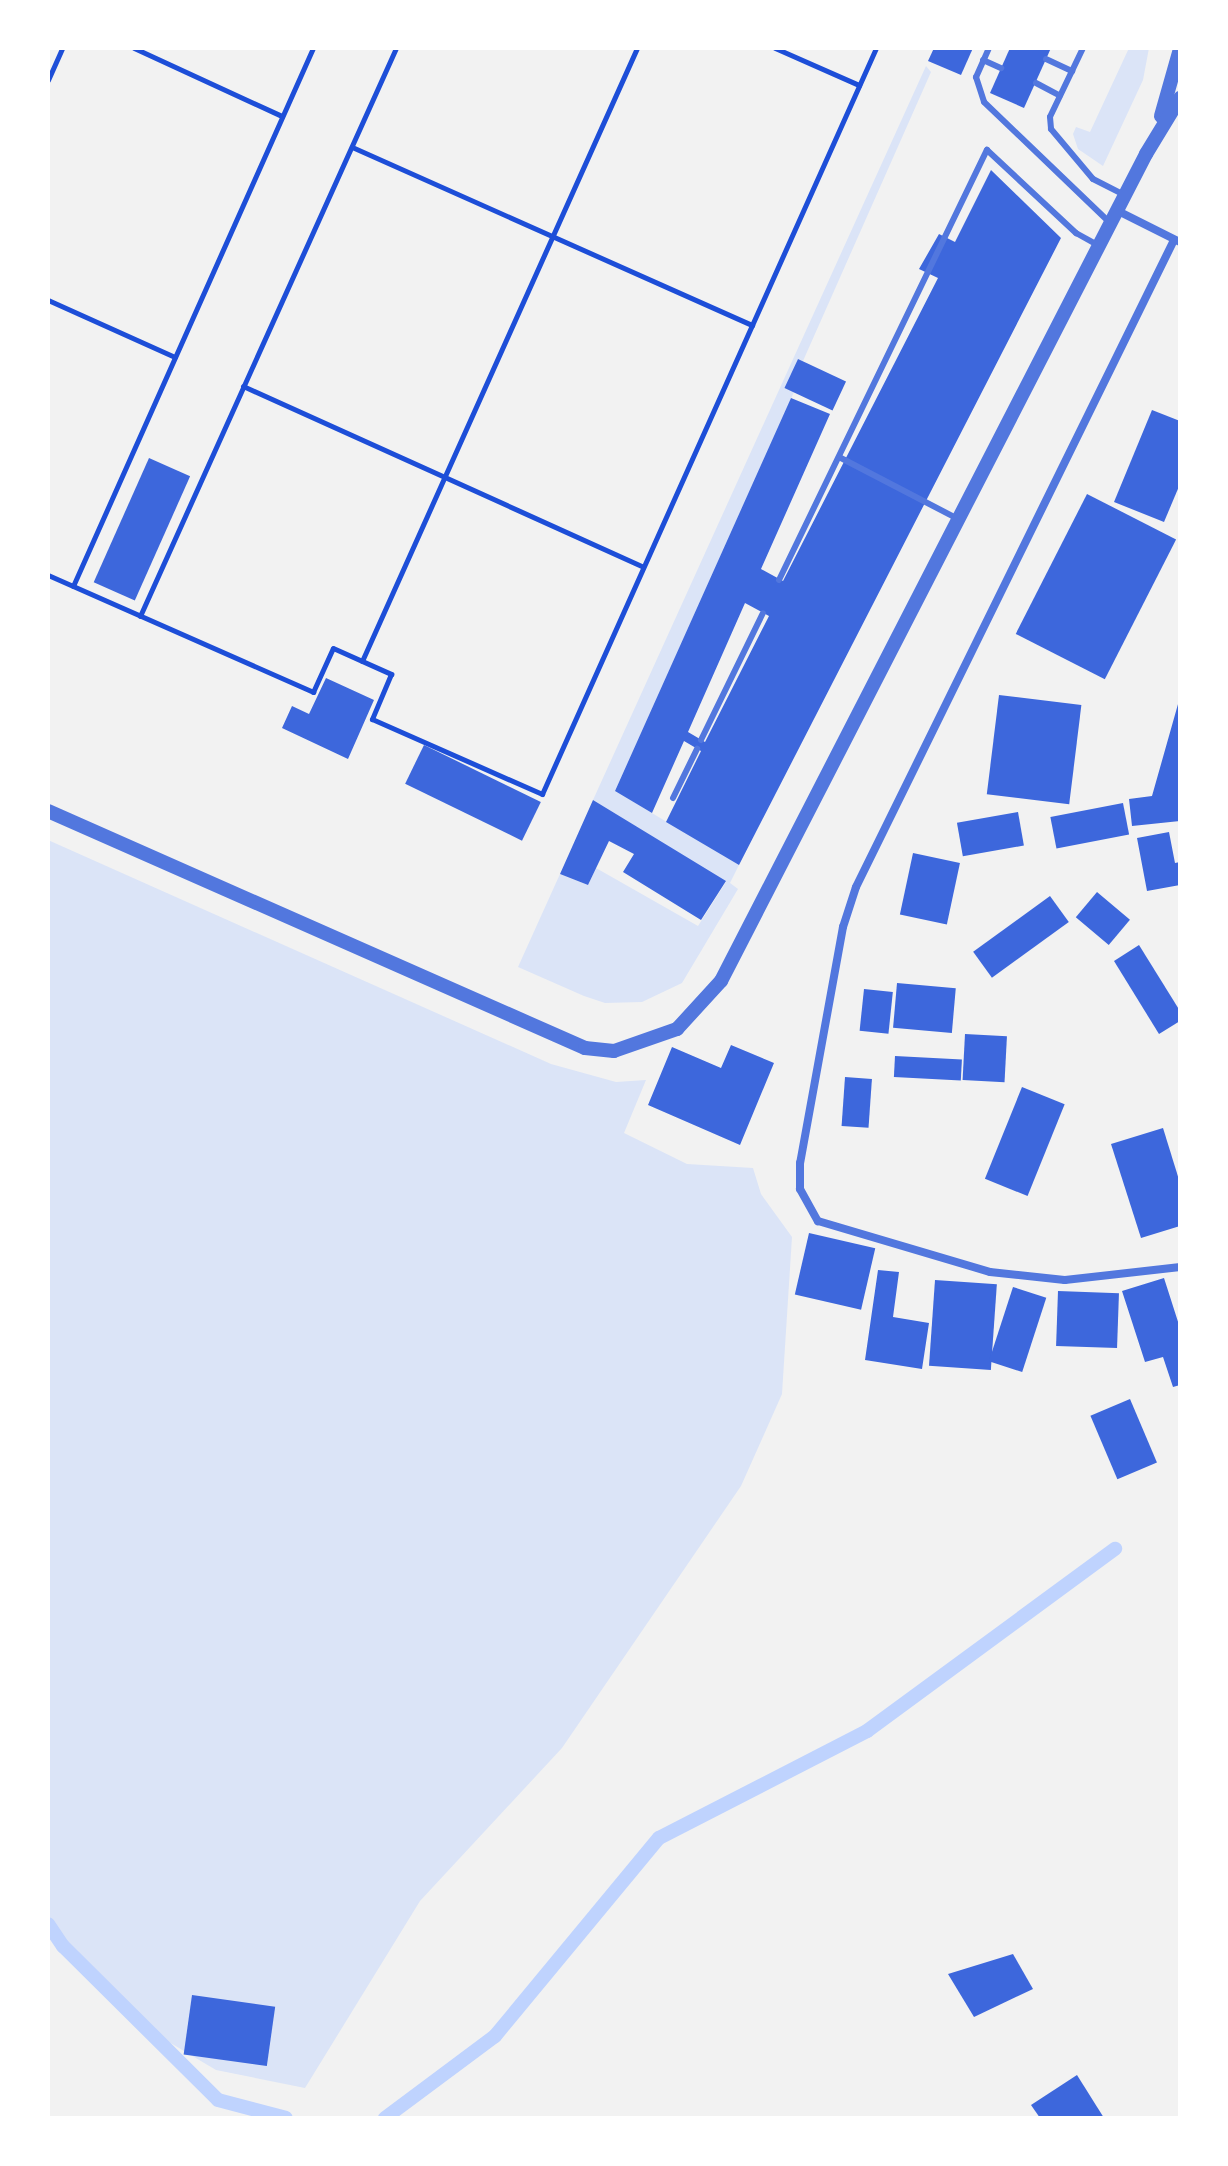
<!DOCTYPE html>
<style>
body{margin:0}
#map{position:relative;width:1228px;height:2166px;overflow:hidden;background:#f2f2f2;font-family:Signika,sans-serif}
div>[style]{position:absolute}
.green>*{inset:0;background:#dbe4f7}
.stream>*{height:14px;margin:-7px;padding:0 7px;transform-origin:7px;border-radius:7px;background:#bfd3fe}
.building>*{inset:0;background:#3d67dc;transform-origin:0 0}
.path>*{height:5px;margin:-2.5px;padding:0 2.5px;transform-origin:2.5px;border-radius:2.5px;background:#1d4ed8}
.service>*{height:6px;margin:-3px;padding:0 3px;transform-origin:3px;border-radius:3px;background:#5277de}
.minor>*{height:8px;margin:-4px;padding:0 4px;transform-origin:4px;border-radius:4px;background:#5277de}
.tertiary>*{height:14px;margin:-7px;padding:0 7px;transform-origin:7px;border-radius:7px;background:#5277de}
span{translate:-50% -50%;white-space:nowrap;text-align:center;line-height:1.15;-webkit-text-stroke:7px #fff;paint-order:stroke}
.frame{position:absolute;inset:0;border:50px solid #fff;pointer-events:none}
</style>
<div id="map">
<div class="green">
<div style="clip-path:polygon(1129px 48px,1149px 48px,1143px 80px,1103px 166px,1078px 149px,1073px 134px,1076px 127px,1090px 132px)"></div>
<div style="clip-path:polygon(926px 66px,931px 72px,803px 361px,798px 359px,794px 392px,615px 791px,739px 865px,730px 883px,738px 889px,682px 983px,642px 1002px,605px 1003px,584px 996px,518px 967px,560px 874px,588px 885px,596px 868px,698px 926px,726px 882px,593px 800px)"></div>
<div style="clip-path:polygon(48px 840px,551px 1064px,616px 1082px,646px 1080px,624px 1133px,687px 1164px,753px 1168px,761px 1194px,792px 1237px,782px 1394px,741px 1486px,562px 1748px,420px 1901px,305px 2088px,216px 2070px,142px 2026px,87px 1970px,48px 1918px)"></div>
</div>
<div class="stream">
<div style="left:48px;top:1924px;width:27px;rotate:56deg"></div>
<div style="left:63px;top:1946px;width:218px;rotate:44.8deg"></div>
<div style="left:218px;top:2100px;width:70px;rotate:14.8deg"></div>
<div style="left:385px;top:2118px;width:137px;rotate:-36.7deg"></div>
<div style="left:495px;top:2036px;width:257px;rotate:-50.4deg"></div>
<div style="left:659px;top:1838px;width:234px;rotate:-27.2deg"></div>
<div style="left:867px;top:1731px;width:308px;rotate:-36.3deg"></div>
</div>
<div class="building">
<div style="clip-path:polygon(934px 48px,973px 48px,961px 75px,928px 61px)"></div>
<div style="clip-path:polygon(1010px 48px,1051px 48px,1024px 108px,990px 93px)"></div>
<div style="clip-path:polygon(evenodd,991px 170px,1061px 238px,739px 865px,666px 822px,701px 751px,684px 741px,652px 813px,615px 791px,791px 398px,830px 414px,761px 569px,783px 581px,938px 278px,919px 269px,939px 234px,955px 242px,991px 170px,745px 603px,769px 616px,705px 742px,688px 732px,745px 603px)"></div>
<div style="left:798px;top:359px;width:53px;height:32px;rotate:25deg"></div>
<div style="clip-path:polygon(1152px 410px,1180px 421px,1180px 484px,1164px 522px,1114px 502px)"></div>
<div style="left:149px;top:458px;width:45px;height:136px;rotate:24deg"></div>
<div style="left:1087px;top:494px;width:100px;height:157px;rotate:27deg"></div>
<div style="clip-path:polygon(326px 678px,374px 700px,348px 759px,282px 728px,292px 706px,309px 714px)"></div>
<div style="left:999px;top:695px;width:83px;height:100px;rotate:7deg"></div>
<div style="clip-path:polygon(1180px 697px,1180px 821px,1132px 826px,1129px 799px,1152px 796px)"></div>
<div style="left:424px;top:745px;width:130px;height:43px;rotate:26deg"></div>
<div style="clip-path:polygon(593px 800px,726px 881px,701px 920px,623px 872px,634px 854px,609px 841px,588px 885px,560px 874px)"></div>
<div style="left:1123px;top:803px;width:32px;height:74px;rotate:79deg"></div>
<div style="left:1018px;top:812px;width:34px;height:62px;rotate:80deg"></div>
<div style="clip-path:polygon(1169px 832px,1175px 863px,1180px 862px,1180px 885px,1147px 891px,1137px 838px)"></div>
<div style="left:913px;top:853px;width:48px;height:63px;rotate:12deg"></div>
<div style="left:1097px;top:892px;width:43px;height:33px;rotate:40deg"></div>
<div style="left:1050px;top:896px;width:32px;height:95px;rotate:54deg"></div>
<div style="clip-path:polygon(1139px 945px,1180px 1011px,1180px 1021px,1159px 1034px,1114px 961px)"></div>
<div style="left:897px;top:983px;width:59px;height:45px;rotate:5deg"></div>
<div style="left:864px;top:989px;width:29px;height:42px;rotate:6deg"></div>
<div style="left:965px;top:1034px;width:42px;height:46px;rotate:3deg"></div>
<div style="clip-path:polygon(731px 1045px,774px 1063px,740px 1145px,648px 1105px,672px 1047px,721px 1068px)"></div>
<div style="left:895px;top:1056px;width:67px;height:21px;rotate:3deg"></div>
<div style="left:845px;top:1077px;width:27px;height:49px;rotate:4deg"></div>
<div style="left:1022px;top:1087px;width:46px;height:99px;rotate:22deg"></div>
<div style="clip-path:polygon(1163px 1128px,1180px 1183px,1180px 1226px,1141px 1238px,1111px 1144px)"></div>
<div style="left:809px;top:1233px;width:68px;height:63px;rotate:13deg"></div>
<div style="clip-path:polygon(878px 1270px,899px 1272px,893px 1317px,929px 1323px,922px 1369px,865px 1360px)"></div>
<div style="clip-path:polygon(1164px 1278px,1180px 1328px,1180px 1385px,1173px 1387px,1163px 1357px,1145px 1362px,1122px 1291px)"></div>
<div style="left:935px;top:1280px;width:62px;height:86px;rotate:4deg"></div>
<div style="left:1013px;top:1287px;width:35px;height:78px;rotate:18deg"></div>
<div style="left:1058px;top:1291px;width:61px;height:55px;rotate:2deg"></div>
<div style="left:1130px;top:1399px;width:69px;height:43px;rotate:67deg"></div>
<div style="clip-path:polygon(1013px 1954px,1033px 1989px,974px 2017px,948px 1974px)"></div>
<div style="left:192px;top:1995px;width:84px;height:60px;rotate:8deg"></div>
<div style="clip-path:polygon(1077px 2075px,1104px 2118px,1040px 2118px,1031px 2105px)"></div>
</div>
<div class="path">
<div style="left:134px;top:48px;width:163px;rotate:24.7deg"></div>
<div style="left:775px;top:48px;width:92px;rotate:23.8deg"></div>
<div style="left:48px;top:80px;width:35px;rotate:-66deg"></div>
<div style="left:352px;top:147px;width:438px;rotate:24deg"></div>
<div style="left:48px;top:300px;width:139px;rotate:24.2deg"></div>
<div style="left:243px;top:386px;width:439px;rotate:24.3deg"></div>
<div style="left:48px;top:575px;width:290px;rotate:23.8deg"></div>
<div style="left:313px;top:692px;width:48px;rotate:-65.6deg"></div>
<div style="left:333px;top:648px;width:64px;rotate:24.1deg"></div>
<div style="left:391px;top:674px;width:49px;rotate:112.9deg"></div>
<div style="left:372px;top:719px;width:186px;rotate:23.8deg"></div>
<div style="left:542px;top:794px;width:817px;rotate:-65.88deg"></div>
<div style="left:73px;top:586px;width:589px;rotate:-65.96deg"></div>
<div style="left:140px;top:616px;width:623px;rotate:-65.74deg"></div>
<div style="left:362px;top:661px;width:672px;rotate:-65.84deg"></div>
</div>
<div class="service">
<div style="left:989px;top:48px;width:32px;rotate:114deg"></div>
<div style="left:976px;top:77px;width:26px;rotate:72deg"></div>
<div style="left:984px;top:102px;width:173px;rotate:43.8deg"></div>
<div style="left:1083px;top:48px;width:76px;rotate:115.6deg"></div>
<div style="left:1050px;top:117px;width:12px;rotate:85deg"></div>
<div style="left:1051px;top:129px;width:65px;rotate:50deg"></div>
<div style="left:1093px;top:179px;width:35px;rotate:27deg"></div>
<div style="left:1046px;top:59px;width:29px;rotate:25deg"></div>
<div style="left:983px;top:60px;width:20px;rotate:24deg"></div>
<div style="left:1036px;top:83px;width:27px;rotate:28deg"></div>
<div style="left:839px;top:457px;width:134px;rotate:27.5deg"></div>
<div style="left:779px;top:580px;width:478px;rotate:-64.2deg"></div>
<div style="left:987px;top:150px;width:122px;rotate:43deg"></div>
<div style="left:1076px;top:233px;width:25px;rotate:29deg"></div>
<div style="left:701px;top:740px;width:141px;rotate:-64deg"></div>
<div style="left:673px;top:798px;width:55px;rotate:-63.9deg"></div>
</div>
<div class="minor">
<div style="left:1116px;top:210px;width:72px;rotate:26.6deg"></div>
<div style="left:1174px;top:240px;width:721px;rotate:116.17deg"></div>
<div style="left:856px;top:887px;width:42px;rotate:108deg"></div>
<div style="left:843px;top:927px;width:240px;rotate:100.3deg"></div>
<div style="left:800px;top:1163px;width:26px;rotate:90deg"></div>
<div style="left:800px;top:1189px;width:37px;rotate:61deg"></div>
<div style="left:818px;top:1221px;width:179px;rotate:16.5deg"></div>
<div style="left:990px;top:1272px;width:75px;rotate:6.1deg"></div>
<div style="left:1065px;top:1280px;width:116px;rotate:-6.4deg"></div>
</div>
<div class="tertiary">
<div style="left:1161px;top:116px;width:70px;rotate:-74.2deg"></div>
<div style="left:48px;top:811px;width:587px;rotate:23.81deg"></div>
<div style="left:585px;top:1048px;width:29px;rotate:6deg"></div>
<div style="left:614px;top:1051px;width:67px;rotate:-19.2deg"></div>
<div style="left:677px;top:1029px;width:65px;rotate:-47.5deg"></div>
<div style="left:721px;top:981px;width:930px;rotate:-62.8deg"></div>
<div style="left:1146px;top:154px;width:66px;rotate:-58.7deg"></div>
</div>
<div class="frame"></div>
</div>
